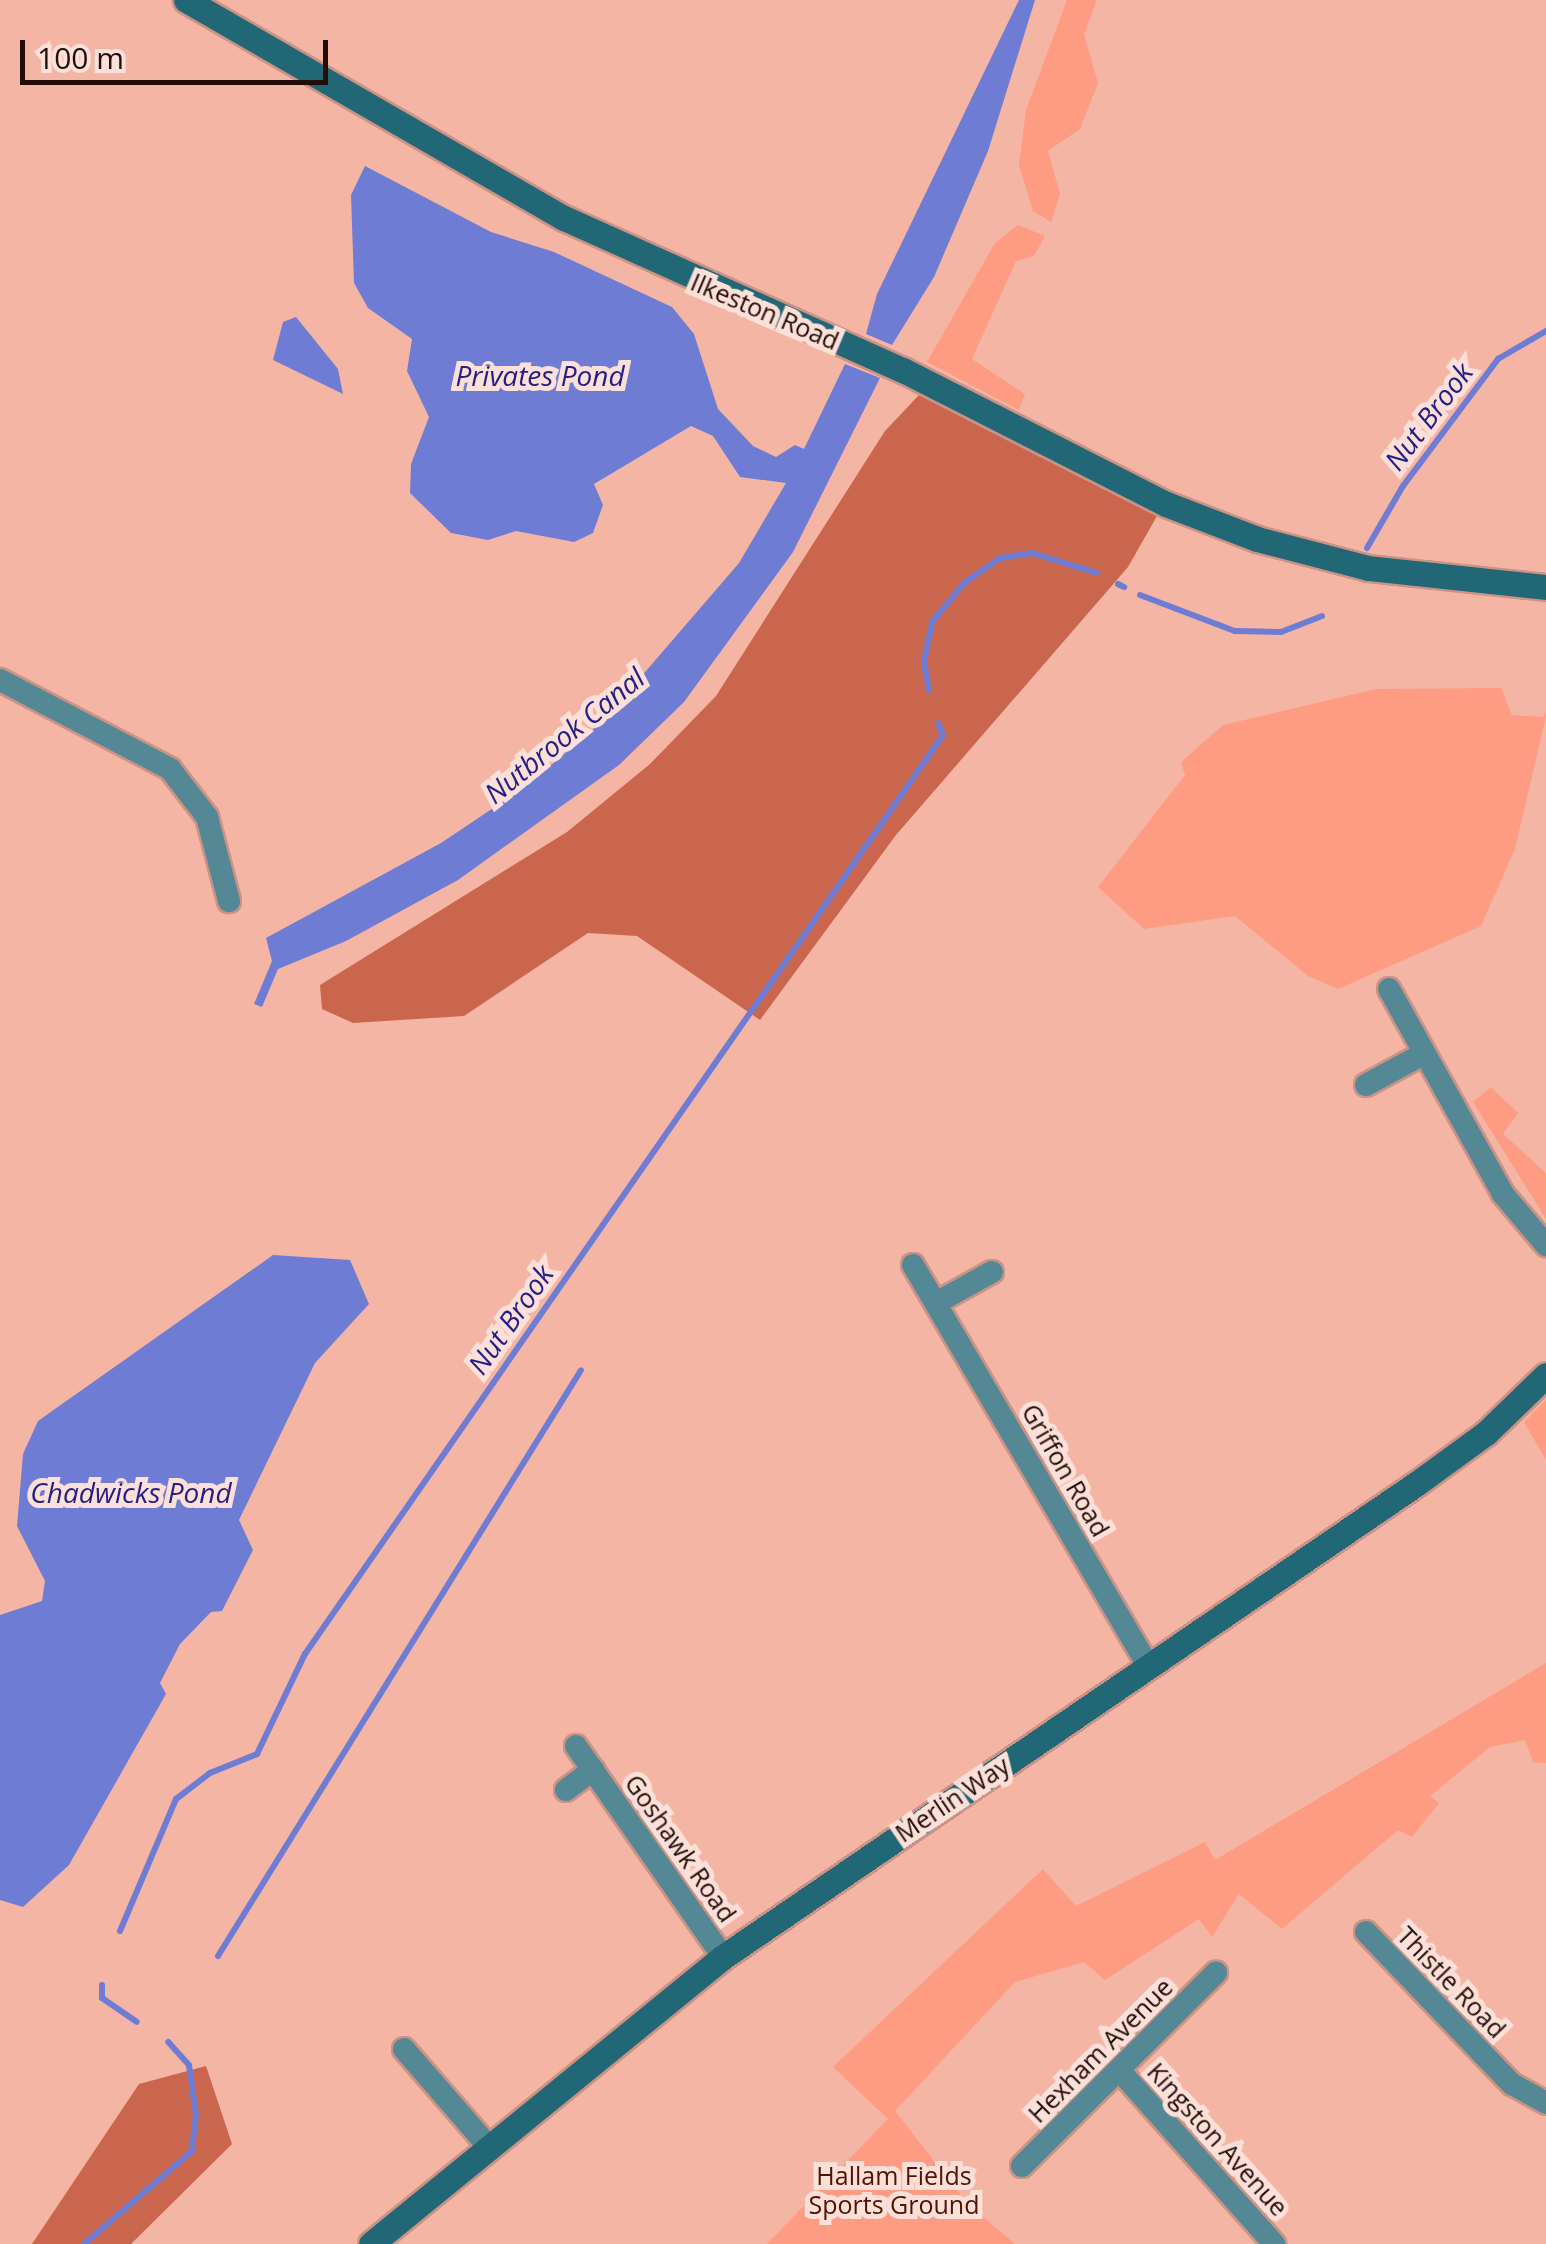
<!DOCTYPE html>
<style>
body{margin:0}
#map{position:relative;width:1546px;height:2244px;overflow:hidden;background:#f5b5a4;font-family:"Open Sans",sans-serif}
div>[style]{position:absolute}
.green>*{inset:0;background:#fd9c83}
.forest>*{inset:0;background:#c9664d}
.water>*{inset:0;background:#6f7cd3}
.stream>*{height:6px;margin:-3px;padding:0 3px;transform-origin:3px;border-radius:3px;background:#6f7cd3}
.roads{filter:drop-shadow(2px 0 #cb9385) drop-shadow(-2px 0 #cb9385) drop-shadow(0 2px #cb9385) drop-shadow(0 -2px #cb9385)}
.street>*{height:22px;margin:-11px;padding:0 11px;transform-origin:11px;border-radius:11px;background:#548895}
.secondary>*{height:25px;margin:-12.5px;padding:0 12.5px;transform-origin:12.5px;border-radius:12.5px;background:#226776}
span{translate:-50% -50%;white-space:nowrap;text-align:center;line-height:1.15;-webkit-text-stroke:10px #fbe0d9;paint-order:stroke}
.street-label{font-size:25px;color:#230d08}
.park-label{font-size:25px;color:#521303}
.water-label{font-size:28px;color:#241e84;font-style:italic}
.scale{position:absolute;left:20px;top:40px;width:308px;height:45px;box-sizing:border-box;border:5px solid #230d08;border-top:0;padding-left:12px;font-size:30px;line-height:35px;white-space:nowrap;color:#230d08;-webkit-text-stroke:8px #fbe0d9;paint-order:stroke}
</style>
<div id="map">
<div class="green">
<div style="clip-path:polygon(1067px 0,1097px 0,1084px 34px,1098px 83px,1080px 129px,1048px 151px,1060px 194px,1051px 222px,1033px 211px,1019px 165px,1026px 110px)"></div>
<div style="clip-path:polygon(1018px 225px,1045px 236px,1034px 256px,1016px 261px,972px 359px,1025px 394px,1019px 410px,927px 362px,995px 243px)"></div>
<div style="clip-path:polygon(1501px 688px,1512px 715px,1543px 717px,1546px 711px,1546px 716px,1515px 849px,1481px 926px,1338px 989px,1308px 976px,1235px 916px,1144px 929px,1098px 887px,1185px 775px,1181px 762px,1223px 725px,1376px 689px)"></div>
<div style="clip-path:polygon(1491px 1087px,1518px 1113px,1503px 1134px,1546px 1173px,1546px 1219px,1473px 1102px)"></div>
<div style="clip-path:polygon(1546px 1400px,1546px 1460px,1524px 1422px)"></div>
<div style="clip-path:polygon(1546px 1663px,1546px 1763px,1533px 1762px,1525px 1740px,1490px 1747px,1430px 1796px,1439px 1803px,1412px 1837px,1398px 1830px,1282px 1929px,1239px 1894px,1212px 1937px,1199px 1919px,1105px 1980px,1084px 1962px,1015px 1982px,895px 2111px,967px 2203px,1015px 2244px,767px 2244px,888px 2119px,833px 2067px,1043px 1869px,1076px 1906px,1205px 1842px,1215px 1860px)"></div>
</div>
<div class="forest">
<div style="clip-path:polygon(919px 395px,1157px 516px,1128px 567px,896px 835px,760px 1020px,637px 936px,588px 933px,464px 1016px,353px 1023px,322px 1009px,320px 985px,567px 832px,650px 764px,716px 696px,885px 431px)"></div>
<div style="clip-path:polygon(206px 2066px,232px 2144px,131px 2244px,32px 2244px,139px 2084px)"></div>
</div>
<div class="water">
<div style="clip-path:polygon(1019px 0,1035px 0,988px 151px,934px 277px,892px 345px,866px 334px,877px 294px)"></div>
<div style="clip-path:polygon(365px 166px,491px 232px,554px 252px,672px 307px,694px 334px,718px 409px,753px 446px,776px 457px,795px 445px,804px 449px,845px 364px,880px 378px,793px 552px,684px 702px,619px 765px,458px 880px,346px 941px,278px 969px,262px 1007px,254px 1004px,272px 961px,266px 938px,441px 843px,529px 784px,603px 721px,739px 563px,786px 483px,740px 477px,713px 436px,691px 426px,594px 484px,603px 505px,593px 533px,574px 542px,516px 531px,488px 540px,451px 533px,410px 493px,411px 464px,429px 417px,407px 371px,412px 339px,368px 308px,354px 283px,351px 195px)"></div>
<div style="clip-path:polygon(296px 317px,338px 369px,343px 394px,273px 360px,283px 322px)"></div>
<div style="clip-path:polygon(273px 1255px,350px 1260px,369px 1304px,315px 1363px,239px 1520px,253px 1550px,222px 1611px,211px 1612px,180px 1644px,160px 1683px,166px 1694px,69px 1865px,23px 1907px,0 1900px,0 1615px,42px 1601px,45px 1581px,17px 1526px,23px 1454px,38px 1421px)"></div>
</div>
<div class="stream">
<div style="left:1367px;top:548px;width:72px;rotate:-59.9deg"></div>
<div style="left:1403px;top:486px;width:159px;rotate:-53.2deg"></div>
<div style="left:1498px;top:359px;width:56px;rotate:-30.3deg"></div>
<div style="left:1118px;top:584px;width:7px;rotate:27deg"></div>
<div style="left:1140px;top:595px;width:102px;rotate:20.8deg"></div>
<div style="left:1235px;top:631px;width:46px;rotate:1.2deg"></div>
<div style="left:1281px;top:632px;width:44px;rotate:-21.3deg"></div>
<div style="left:929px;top:690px;width:29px;rotate:-100deg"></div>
<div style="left:924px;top:661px;width:40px;rotate:-78deg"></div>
<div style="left:932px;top:622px;width:50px;rotate:-50.6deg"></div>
<div style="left:964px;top:583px;width:44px;rotate:-34.8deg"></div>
<div style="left:1000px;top:558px;width:32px;rotate:-9deg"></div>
<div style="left:1032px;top:553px;width:68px;rotate:17.1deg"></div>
<div style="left:120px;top:1931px;width:143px;rotate:-67deg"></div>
<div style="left:176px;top:1799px;width:43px;rotate:-37.4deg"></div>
<div style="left:210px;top:1773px;width:51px;rotate:-22deg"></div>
<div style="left:257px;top:1754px;width:111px;rotate:-64.4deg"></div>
<div style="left:305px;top:1654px;width:1119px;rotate:-55.23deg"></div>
<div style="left:943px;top:735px;width:13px;rotate:-113deg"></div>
<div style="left:218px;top:1956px;width:689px;rotate:-58.22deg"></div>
<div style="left:102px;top:1985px;width:13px;rotate:90deg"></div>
<div style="left:102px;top:1998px;width:42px;rotate:34.4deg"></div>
<div style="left:84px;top:2244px;width:143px;rotate:-40.7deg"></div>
<div style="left:192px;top:2151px;width:36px;rotate:-84deg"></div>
<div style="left:196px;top:2115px;width:50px;rotate:-98deg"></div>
<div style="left:189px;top:2065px;width:31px;rotate:-132deg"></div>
</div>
<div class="roads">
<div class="street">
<div style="left:0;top:680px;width:192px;rotate:27.6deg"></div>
<div style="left:170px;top:769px;width:61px;rotate:52.4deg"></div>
<div style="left:207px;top:817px;width:87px;rotate:75.3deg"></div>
<div style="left:1389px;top:989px;width:235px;rotate:60.9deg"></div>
<div style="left:1503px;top:1194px;width:67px;rotate:49.9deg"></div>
<div style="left:1366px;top:1085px;width:65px;rotate:-28.5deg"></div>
<div style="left:913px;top:1265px;width:464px;rotate:59.6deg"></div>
<div style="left:936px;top:1303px;width:64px;rotate:-29deg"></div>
<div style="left:576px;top:1746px;width:257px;rotate:55.1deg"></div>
<div style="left:566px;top:1790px;width:34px;rotate:-37deg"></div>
<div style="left:1366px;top:1932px;width:211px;rotate:46.2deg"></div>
<div style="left:1512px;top:2084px;width:39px;rotate:29deg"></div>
<div style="left:404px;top:2049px;width:128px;rotate:49.1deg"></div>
<div style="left:1120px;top:2071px;width:232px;rotate:48.3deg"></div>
<div style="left:1022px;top:2166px;width:274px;rotate:-44.9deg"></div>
</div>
<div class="secondary">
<div style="left:186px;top:0;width:436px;rotate:30deg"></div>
<div style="left:564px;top:218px;width:372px;rotate:24.2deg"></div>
<div style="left:903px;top:370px;width:295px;rotate:27deg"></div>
<div style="left:1166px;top:504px;width:97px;rotate:21deg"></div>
<div style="left:1257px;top:539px;width:115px;rotate:14.6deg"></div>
<div style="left:1368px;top:568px;width:179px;rotate:6.1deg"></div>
<div style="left:371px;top:2244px;width:454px;rotate:-39.2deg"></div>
<div style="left:723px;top:1957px;width:839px;rotate:-34.32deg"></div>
<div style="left:1416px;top:1484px;width:87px;rotate:-36.1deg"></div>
<div style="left:1486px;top:1433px;width:83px;rotate:-44deg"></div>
</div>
</div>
<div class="street-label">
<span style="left:765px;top:311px;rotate:23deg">Ilkeston Road</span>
<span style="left:1066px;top:1470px;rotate:60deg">Griffon Road</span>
<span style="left:952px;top:1799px;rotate:-34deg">Merlin Way</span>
<span style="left:681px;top:1848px;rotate:55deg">Goshawk Road</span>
<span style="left:1452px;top:1982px;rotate:46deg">Thistle Road</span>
<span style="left:1100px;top:2050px;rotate:-45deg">Hexham Avenue</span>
<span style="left:1218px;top:2139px;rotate:48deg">Kingston Avenue</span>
</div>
<div class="park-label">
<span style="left:894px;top:2190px">Hallam Fields<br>Sports Ground</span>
</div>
<div class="water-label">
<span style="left:540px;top:375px">Privates Pond</span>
<span style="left:1428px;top:416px;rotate:-53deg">Nut Brook</span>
<span style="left:564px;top:735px;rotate:-39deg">Nutbrook Canal</span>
<span style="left:510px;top:1319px;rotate:-55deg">Nut Brook</span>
<span style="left:131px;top:1492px">Chadwicks Pond</span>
</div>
<div class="scale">100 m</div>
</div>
